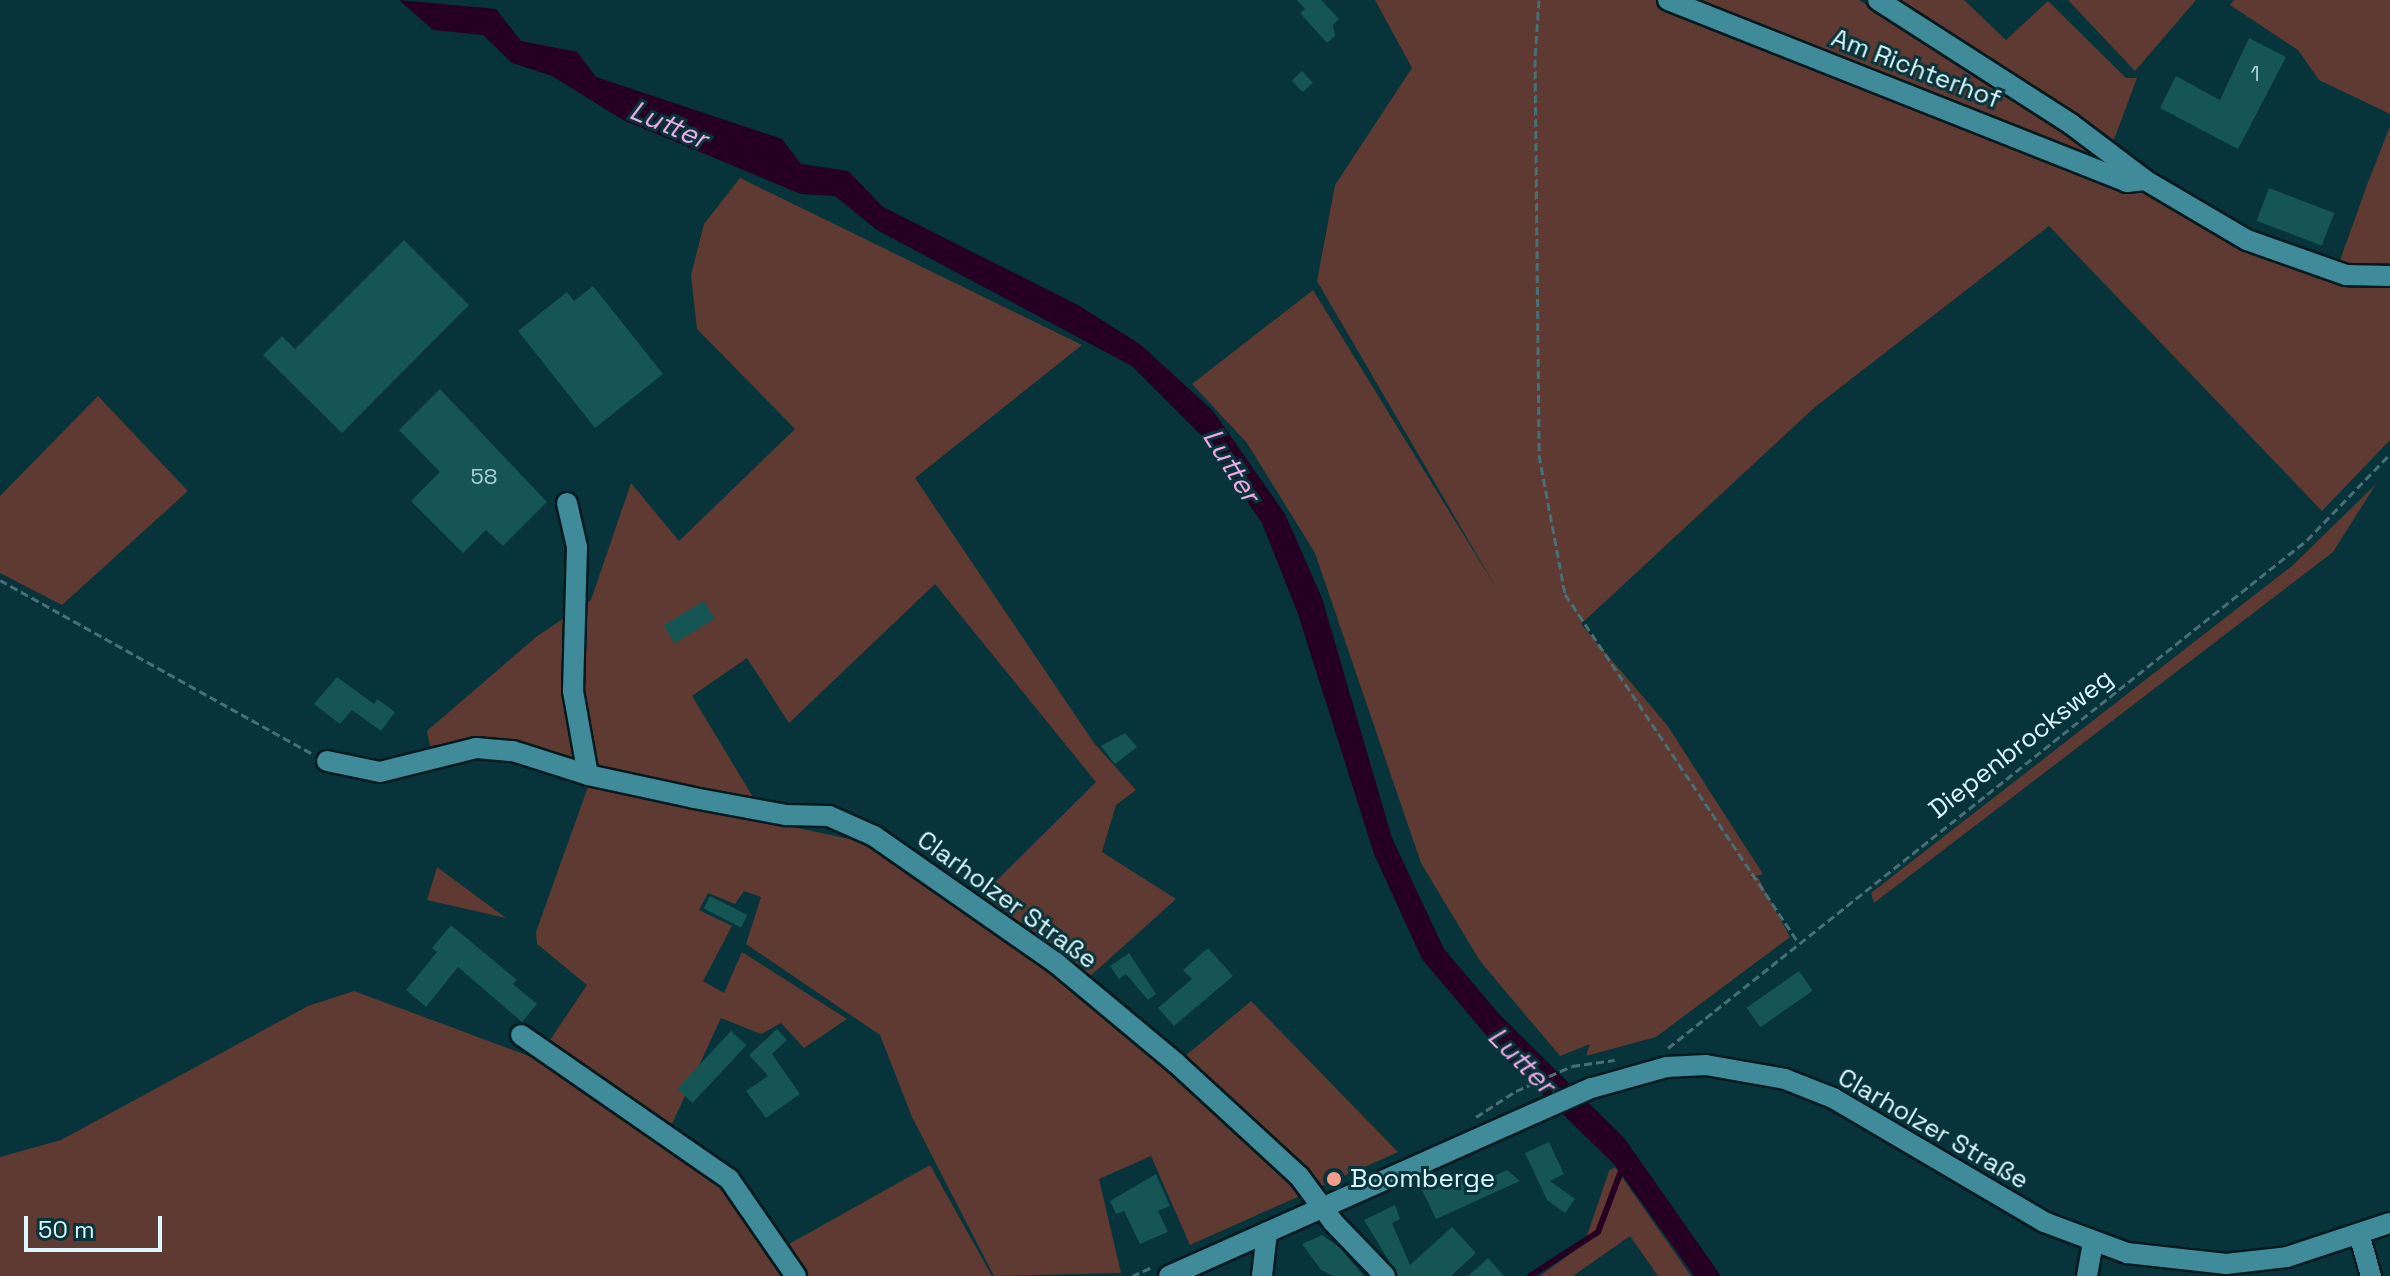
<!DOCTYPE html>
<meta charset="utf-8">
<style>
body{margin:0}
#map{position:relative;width:2390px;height:1276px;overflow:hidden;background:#07333a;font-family:"Space Grotesk",sans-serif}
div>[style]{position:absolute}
.green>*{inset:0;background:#5e3a32}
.water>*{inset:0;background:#250022}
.stream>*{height:6px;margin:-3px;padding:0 3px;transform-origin:3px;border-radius:3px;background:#250022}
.building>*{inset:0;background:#155554;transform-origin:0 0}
.path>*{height:3px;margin-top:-1.5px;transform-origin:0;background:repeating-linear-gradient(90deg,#476f76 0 8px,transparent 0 12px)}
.roads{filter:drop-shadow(2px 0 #02191d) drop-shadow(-2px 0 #02191d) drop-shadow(0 2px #02191d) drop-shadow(0 -2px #02191d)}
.minor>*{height:20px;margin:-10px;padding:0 10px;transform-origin:10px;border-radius:10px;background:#3f8b9a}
.dots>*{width:22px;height:22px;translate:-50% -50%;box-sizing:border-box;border:4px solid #07333a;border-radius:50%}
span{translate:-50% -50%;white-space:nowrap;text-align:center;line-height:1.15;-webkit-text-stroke:6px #07333a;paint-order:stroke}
.number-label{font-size:22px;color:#aad0d4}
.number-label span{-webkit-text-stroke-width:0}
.street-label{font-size:26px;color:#dcf9ff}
.poi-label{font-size:26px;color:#dcf9ff}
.left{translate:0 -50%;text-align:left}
.water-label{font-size:28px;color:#f0a9e5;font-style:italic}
.scale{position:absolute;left:24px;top:1216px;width:138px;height:36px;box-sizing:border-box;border:4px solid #dcf9ff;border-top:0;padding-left:10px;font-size:24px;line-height:28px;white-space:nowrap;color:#dcf9ff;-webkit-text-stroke:6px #07333a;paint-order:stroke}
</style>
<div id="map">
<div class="green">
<div style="clip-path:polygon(1375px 0,1859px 0,2246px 251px,2348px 288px,2390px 287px,2390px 440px,2322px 511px,2049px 226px,1815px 407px,1581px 624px,1667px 725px,1763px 874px,1748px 878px,1758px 877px,1790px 937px,1656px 1037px,1586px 1056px,1590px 1044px,1560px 1056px,1480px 961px,1421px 863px,1315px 553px,1247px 443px,1192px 384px,1313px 290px,1497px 589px,1317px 281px,1335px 185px,1412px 68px)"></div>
<div style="clip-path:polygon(1892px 0,1964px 0,2006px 40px,2048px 1px,2126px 78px,2137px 78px,2112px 145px)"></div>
<div style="clip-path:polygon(2068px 0,2196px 0,2135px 71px)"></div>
<div style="clip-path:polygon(2234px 0,2390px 0,2390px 114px,2319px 80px,2298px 50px,2230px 5px)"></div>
<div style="clip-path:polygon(2390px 126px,2390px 263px,2339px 263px,2367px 185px)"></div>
<div style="clip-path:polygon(740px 178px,1082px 345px,915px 478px,1094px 743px,1136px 790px,1116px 805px,1102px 852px,1176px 899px,1087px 979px,977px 900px,1096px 782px,935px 584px,789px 723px,747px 658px,692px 696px,756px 802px,474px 741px,430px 746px,427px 731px,536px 637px,591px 600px,631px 483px,679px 541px,795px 429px,697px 329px,691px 275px,704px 224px)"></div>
<div style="clip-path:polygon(98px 396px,188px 491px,62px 605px,0 573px,0 496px)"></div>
<div style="clip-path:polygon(2376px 484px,2333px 552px,1874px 903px,1871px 893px,2292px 566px)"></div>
<div style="clip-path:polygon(589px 784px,864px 842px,1052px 970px,1171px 1068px,1251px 1001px,1398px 1152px,1190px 1245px,1151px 1156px,1099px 1179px,1121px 1273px,994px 1276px,912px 1117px,880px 1035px,746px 944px,761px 897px,744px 891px,735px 904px,708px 893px,699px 910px,732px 926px,703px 981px,724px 993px,742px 952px,847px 1019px,804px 1048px,781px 1023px,761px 1034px,721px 1018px,671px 1126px,546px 1046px,587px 985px,537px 944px,536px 932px)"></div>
<div style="clip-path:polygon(437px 867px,506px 918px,427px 900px)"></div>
<div style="clip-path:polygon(354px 991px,537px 1059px,726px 1181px,790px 1276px,0 1276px,0 1157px,61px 1140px,308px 1006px)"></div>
<div style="clip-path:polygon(930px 1165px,992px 1276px,802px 1276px,782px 1248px)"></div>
<div style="clip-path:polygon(1615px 1167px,1691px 1276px,1658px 1276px,1630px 1236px,1573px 1276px,1540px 1276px,1584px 1244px,1609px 1171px)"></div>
</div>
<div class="water">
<div style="clip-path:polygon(399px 0,496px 9px,521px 41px,577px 52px,596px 77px,782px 139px,801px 164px,848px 171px,883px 207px,1078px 305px,1141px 345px,1213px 411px,1285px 514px,1322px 598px,1392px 838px,1444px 949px,1499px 1014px,1624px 1138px,1721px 1276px,1694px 1276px,1614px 1164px,1508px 1061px,1422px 959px,1374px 854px,1298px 614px,1262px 523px,1201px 435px,1132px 366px,877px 230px,835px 196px,801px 194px,623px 120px,552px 76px,512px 63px,483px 35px,433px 30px)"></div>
</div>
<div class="stream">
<div style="left:1530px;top:1276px;width:81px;rotate:-32.9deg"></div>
<div style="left:1598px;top:1232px;width:71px;rotate:-69.3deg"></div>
</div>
<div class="building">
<div style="clip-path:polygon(1297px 0,1321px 0,1339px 19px,1333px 25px,1335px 36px,1327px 43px,1300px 13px,1305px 9px)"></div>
<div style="clip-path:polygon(2249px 38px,2286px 57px,2238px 149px,2160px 108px,2176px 76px,2220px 100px)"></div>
<div style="left:1302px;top:71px;width:16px;height:14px;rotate:47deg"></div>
<div style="left:2269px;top:188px;width:70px;height:35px;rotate:21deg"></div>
<div style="clip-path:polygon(404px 240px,469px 305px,342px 433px,263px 355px,282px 336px,295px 349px)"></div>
<div style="clip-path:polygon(593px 286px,663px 374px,595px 428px,518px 331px,567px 292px,574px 301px)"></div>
<div style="clip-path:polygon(440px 389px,547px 502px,503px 546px,486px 530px,463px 553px,411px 501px,440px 472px,399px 430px)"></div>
<div style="left:704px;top:601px;width:21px;height:47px;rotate:59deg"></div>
<div style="clip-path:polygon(337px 677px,374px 704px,377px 699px,395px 712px,381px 731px,352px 710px,340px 724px,314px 704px)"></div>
<div style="clip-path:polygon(1125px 733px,1137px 747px,1115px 764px,1101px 746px)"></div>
<div style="left:710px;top:896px;width:42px;height:14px;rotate:27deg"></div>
<div style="clip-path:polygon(451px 925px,517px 980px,513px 984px,537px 1004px,522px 1022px,458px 967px,426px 1007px,406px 990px,437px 952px,432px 948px)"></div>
<div style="clip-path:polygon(1208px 948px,1233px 976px,1174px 1026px,1158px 1008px,1192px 979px,1183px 970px)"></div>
<div style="clip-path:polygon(1129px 953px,1156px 994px,1148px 1000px,1126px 974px,1119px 979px,1110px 966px)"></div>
<div style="left:1799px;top:971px;width:24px;height:64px;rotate:55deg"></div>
<div style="clip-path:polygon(777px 1029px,787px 1040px,772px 1054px,800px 1094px,766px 1118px,746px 1091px,768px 1076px,749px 1055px)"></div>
<div style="left:731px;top:1031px;width:21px;height:79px;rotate:43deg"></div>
<div style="clip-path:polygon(1549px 1142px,1564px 1174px,1550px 1181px,1575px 1199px,1565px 1213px,1547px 1200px,1525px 1153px)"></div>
<div style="clip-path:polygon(1507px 1170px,1520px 1181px,1436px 1219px,1421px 1188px,1442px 1179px,1445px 1187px,1463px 1179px,1467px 1188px)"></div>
<div style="clip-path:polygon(1156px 1174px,1170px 1206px,1158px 1211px,1168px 1232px,1140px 1244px,1124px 1211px,1116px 1214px,1110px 1201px)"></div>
<div style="clip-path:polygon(1395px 1205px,1400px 1219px,1392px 1223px,1410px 1265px,1452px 1227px,1476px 1253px,1451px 1276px,1398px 1276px,1364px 1220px)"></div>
<div style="clip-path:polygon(1322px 1235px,1339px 1247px,1364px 1276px,1333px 1276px,1321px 1270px,1302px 1244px)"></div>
<div style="clip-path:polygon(1488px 1258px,1504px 1276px,1468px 1276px)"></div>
</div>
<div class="path">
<div style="left:1539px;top:0;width:59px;rotate:93.9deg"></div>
<div style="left:1535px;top:59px;width:396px;rotate:89.4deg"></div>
<div style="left:1539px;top:455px;width:141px;rotate:79.4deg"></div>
<div style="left:1565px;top:594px;width:419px;rotate:56.2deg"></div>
<div style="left:0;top:580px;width:356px;rotate:29.1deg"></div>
<div style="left:1668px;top:1048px;width:816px;rotate:-38.48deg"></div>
<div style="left:2307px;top:540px;width:120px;rotate:-46deg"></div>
<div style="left:1476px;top:1117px;width:48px;rotate:-33deg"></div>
<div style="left:1516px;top:1091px;width:61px;rotate:-24.1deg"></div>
<div style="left:1572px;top:1066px;width:43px;rotate:-7.9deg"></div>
<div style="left:1132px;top:1276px;width:20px;rotate:-24deg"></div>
</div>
<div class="roads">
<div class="minor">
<div style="left:1668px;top:0;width:494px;rotate:21.6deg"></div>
<div style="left:2127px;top:182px;width:18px;rotate:-6deg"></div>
<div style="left:1878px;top:0;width:229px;rotate:32.7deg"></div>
<div style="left:2071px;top:124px;width:93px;rotate:37.1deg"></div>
<div style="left:2145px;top:180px;width:118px;rotate:30.5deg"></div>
<div style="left:2247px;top:240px;width:105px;rotate:19.5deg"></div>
<div style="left:2346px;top:275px;width:44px;rotate:1.3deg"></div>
<div style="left:567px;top:503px;width:45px;rotate:77.2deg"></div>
<div style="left:577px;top:547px;width:144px;rotate:91.6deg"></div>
<div style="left:573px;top:691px;width:85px;rotate:79.9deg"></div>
<div style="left:327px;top:761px;width:54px;rotate:11.7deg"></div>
<div style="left:380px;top:772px;width:99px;rotate:-14deg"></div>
<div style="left:476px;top:748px;width:37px;rotate:5deg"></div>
<div style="left:513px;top:751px;width:79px;rotate:17.7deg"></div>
<div style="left:588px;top:775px;width:108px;rotate:12.2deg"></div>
<div style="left:694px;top:798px;width:94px;rotate:10.5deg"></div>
<div style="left:786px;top:815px;width:43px;rotate:1.3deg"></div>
<div style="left:829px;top:816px;width:49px;rotate:24deg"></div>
<div style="left:874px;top:836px;width:222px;rotate:34.9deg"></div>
<div style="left:1056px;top:963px;width:156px;rotate:39.8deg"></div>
<div style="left:1176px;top:1063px;width:167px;rotate:42.6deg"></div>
<div style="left:1299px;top:1176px;width:57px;rotate:53.5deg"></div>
<div style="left:1333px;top:1222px;width:75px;rotate:46.1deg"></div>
<div style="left:521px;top:1035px;width:253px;rotate:34.7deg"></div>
<div style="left:729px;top:1179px;width:118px;rotate:55.4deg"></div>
<div style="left:2359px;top:1234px;width:44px;rotate:74.1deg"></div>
<div style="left:1169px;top:1276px;width:463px;rotate:-24deg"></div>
<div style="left:1592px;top:1088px;width:77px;rotate:-15.8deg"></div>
<div style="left:1666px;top:1067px;width:40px;rotate:-2.9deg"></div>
<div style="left:1706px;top:1065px;width:80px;rotate:10deg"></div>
<div style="left:1785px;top:1079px;width:52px;rotate:21.6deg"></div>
<div style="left:1833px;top:1098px;width:245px;rotate:30.4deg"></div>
<div style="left:2044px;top:1222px;width:89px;rotate:20.5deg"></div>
<div style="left:2127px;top:1253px;width:100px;rotate:6.3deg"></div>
<div style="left:2226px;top:1264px;width:61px;rotate:-6.5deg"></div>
<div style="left:2287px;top:1257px;width:108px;rotate:-18.3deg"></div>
<div style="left:1262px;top:1276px;width:44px;rotate:-83.5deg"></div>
<div style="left:2087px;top:1276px;width:34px;rotate:-80deg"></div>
</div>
</div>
<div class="dots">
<div style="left:1334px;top:1179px;background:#f49d8b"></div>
</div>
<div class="number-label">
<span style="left:2255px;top:74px">1</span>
<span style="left:484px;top:477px">58</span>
</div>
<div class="street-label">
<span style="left:1916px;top:69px;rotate:21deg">Am Richterhof</span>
<span style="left:2021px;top:744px;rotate:-38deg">Diepenbrocksweg</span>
<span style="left:1007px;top:900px;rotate:36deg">Clarholzer Straße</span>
<span style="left:1933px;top:1129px;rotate:30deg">Clarholzer Straße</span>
</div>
<div class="poi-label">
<span class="left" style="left:1350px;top:1179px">Boomberge</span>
</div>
<div class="water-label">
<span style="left:669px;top:124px;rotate:23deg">Lutter</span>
<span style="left:1232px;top:465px;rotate:58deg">Lutter</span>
<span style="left:1522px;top:1060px;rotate:45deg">Lutter</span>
</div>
<div class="scale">50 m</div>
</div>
